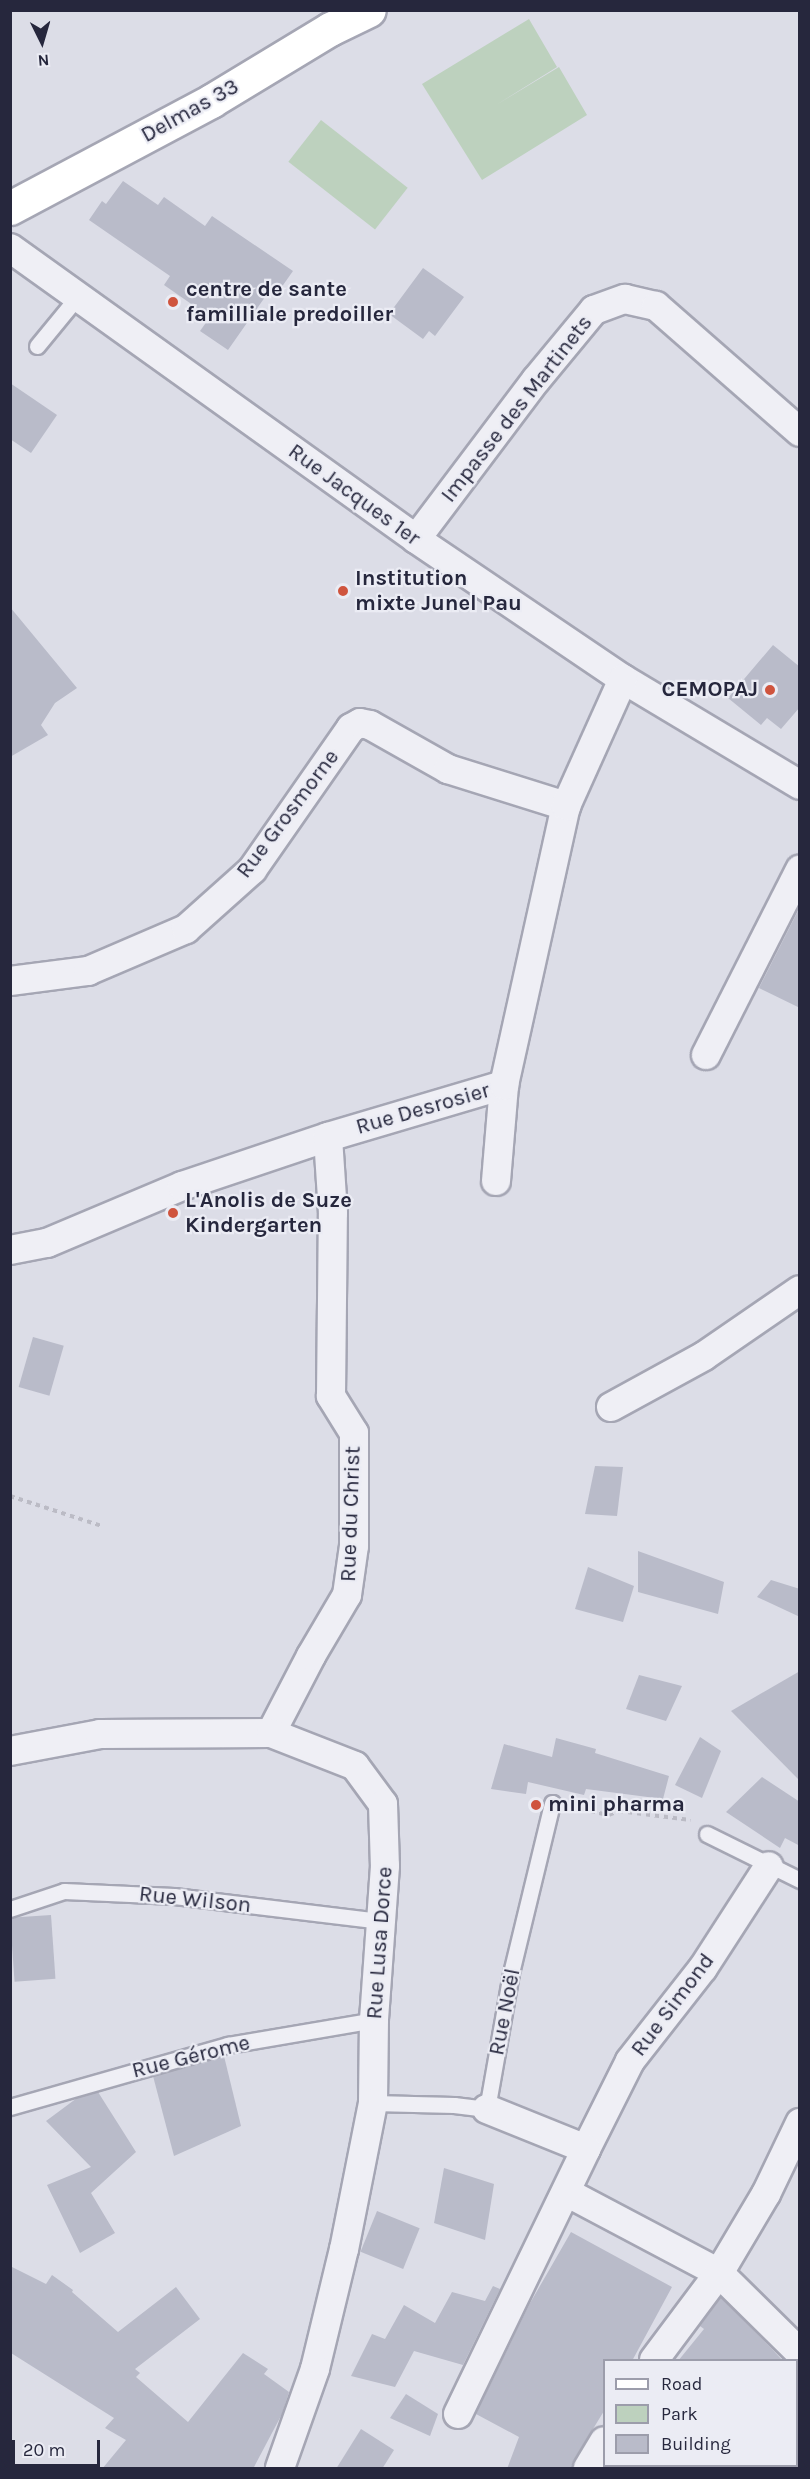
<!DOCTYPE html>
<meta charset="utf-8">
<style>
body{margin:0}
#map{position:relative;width:810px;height:2479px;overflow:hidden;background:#dcdde7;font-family:Karla,sans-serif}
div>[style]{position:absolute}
.green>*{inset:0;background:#bdd1be;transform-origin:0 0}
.building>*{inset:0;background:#b9bbc9;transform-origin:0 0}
.path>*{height:4px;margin-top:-2px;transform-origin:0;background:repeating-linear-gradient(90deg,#bbbbc5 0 4.5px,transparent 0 9px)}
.roads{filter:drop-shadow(2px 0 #a5a6b4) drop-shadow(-2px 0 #a5a6b4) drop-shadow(0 2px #a5a6b4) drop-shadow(0 -2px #a5a6b4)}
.service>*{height:15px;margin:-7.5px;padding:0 7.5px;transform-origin:7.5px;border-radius:7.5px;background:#efeff5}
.minor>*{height:28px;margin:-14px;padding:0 14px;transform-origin:14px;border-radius:14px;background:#efeff5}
.secondary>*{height:33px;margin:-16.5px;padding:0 16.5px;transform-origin:16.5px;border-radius:16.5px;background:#fff}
.dots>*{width:16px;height:16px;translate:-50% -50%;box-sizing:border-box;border:3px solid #ebecf4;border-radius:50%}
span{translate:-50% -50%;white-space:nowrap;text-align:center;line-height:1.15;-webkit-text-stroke:4.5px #ebecf4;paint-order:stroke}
.street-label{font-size:22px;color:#26273d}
.poi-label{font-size:22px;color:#26273d;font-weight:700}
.left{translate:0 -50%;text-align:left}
.right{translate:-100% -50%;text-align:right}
.frame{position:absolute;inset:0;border:12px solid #26273d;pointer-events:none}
.legend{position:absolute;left:603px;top:2359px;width:195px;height:108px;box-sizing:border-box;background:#ebecf4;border:2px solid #9c9dab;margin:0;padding:8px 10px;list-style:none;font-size:18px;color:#26273d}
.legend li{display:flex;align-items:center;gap:12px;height:30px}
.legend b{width:30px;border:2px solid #9c9dab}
.north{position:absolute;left:12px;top:12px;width:60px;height:60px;-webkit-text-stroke:4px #ebecf4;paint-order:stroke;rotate:175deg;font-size:16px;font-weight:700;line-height:24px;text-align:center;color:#26273d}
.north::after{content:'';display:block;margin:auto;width:21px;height:27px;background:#26273d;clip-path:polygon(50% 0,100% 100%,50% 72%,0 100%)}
.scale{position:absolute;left:12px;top:2440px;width:88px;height:27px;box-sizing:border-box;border:3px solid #26273d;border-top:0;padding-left:8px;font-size:18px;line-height:21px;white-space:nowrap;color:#26273d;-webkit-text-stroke:4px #ebecf4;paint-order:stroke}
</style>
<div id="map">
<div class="green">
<div style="clip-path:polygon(529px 19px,557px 67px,496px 105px,559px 67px,587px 115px,482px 180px,422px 84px)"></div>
<div style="left:321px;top:120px;width:110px;height:53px;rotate:38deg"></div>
</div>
<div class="building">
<div style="clip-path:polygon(123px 181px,158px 205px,164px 197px,205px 226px,212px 216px,293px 271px,276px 295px,270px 290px,228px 350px,200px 331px,210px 317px,164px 285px,170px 276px,89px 220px,102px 201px,106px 204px)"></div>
<div style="clip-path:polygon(423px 268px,464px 297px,435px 336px,429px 331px,423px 339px,389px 314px)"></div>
<div style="clip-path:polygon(10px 383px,57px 415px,31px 453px,10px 439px)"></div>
<div style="clip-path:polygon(10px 607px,77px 688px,55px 703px,41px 725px,48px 735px,10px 757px)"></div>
<div style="clip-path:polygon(773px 645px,800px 667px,800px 707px,781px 729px,767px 718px,761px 725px,728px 698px)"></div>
<div style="clip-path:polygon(800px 907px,800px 1008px,759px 988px)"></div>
<div style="left:33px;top:1337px;width:32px;height:52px;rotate:16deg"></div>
<div style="clip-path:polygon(595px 1466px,623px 1467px,617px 1516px,585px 1514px)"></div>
<div style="clip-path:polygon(638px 1551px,724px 1582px,718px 1614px,638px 1592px)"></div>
<div style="clip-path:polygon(588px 1567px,634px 1586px,623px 1622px,575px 1609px)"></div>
<div style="clip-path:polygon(771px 1580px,800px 1589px,800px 1617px,757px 1597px)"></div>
<div style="clip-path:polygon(800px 1671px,800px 1781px,731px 1711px)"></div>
<div style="clip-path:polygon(639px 1675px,682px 1686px,666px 1721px,626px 1709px)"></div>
<div style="clip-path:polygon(700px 1737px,721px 1751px,702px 1798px,675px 1785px)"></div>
<div style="clip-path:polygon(556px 1738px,596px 1749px,595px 1753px,669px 1776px,663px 1799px,586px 1789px,584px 1795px,528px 1782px,526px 1794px,491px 1789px,504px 1744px,552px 1757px)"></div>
<div style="clip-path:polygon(762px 1777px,800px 1802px,800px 1846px,785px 1838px,780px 1848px,726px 1812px)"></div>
<div style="left:51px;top:1915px;width:64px;height:41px;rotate:86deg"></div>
<div style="clip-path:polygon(224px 2056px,241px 2126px,174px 2156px,153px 2076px)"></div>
<div style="clip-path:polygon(98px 2092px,136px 2152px,91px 2193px,115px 2233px,80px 2253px,47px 2185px,91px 2167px,46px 2121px,77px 2098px)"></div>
<div style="clip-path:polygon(444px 2168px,494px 2184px,485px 2240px,434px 2223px)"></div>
<div style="left:377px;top:2211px;width:46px;height:44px;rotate:22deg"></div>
<div style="clip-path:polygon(571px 2232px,672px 2287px,632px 2361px,604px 2361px,604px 2411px,574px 2460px,572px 2469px,507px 2469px,519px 2437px,476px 2414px,529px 2305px)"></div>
<div style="clip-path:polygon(10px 2266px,46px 2284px,52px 2275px,73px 2290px,72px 2292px,118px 2332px,176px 2287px,200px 2319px,135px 2369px,140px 2373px,136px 2377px,188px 2422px,243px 2353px,268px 2369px,264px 2374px,289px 2392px,282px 2414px,253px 2469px,102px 2469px,126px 2440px,105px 2428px,114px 2418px,11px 2353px)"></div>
<div style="clip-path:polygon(493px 2286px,500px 2289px,463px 2365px,414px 2351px,395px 2387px,351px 2376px,372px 2334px,385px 2339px,404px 2305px,435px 2323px,452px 2292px,485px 2301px)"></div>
<div style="clip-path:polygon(721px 2298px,771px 2348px,783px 2361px,678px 2361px,704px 2329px,700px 2326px)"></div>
<div style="clip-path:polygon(406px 2394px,438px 2414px,430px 2436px,390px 2418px)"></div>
<div style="clip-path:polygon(361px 2429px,394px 2450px,382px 2469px,336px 2469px)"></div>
</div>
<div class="path">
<div style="left:10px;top:1496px;width:97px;rotate:18.1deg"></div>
<div style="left:573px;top:1807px;width:37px;rotate:13deg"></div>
<div style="left:609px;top:1815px;width:11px;rotate:-22deg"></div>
<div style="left:619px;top:1811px;width:72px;rotate:7.2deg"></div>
</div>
<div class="roads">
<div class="service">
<div style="left:37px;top:346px;width:65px;rotate:-50.6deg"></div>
<div style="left:707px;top:1834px;width:104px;rotate:26.3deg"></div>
<div style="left:10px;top:1909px;width:57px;rotate:-18.4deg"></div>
<div style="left:64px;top:1891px;width:110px;rotate:2.6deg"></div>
<div style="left:174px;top:1896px;width:209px;rotate:6.9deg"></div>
<div style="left:373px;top:2103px;width:81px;rotate:1.4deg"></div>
<div style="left:454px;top:2105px;width:33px;rotate:7deg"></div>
<div style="left:487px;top:2109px;width:138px;rotate:-80deg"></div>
<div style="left:511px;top:1973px;width:175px;rotate:-76.4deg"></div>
<div style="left:10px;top:2107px;width:227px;rotate:-15.9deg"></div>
<div style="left:228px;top:2045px;width:148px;rotate:-9.7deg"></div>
</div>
<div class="minor">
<div style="left:10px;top:248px;width:500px;rotate:35.6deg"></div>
<div style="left:416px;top:539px;width:250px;rotate:34.1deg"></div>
<div style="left:623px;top:679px;width:206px;rotate:30.9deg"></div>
<div style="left:416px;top:539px;width:199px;rotate:-53deg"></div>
<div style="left:536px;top:380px;width:91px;rotate:-50.4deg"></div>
<div style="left:594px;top:310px;width:33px;rotate:-20deg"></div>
<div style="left:625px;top:299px;width:32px;rotate:13deg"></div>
<div style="left:656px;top:306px;width:191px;rotate:41.2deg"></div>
<div style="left:10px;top:981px;width:79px;rotate:-7.3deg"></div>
<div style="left:88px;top:971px;width:107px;rotate:-23.2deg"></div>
<div style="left:186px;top:929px;width:89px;rotate:-41.8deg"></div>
<div style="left:252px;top:870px;width:173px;rotate:-55.1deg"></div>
<div style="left:351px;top:728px;width:10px;rotate:-29deg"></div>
<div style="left:360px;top:723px;width:10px;rotate:11deg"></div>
<div style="left:370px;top:725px;width:90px;rotate:29.4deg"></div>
<div style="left:448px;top:769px;width:124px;rotate:17.4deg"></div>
<div style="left:706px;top:1055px;width:208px;rotate:-63.1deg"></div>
<div style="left:496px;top:1181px;width:96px;rotate:-85.2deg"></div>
<div style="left:10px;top:1250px;width:38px;rotate:-11deg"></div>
<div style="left:47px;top:1243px;width:147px;rotate:-22.9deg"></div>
<div style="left:182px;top:1186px;width:154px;rotate:-18.6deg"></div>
<div style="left:328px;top:1137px;width:184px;rotate:-16.5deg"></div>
<div style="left:504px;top:1085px;width:286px;rotate:-77.5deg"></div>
<div style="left:566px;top:806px;width:139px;rotate:-65.8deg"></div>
<div style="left:611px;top:1407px;width:106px;rotate:-28.7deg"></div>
<div style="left:704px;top:1356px;width:116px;rotate:-34.5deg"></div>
<div style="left:271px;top:1733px;width:87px;rotate:-62.5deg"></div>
<div style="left:311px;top:1656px;width:71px;rotate:-59.5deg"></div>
<div style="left:347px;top:1595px;width:49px;rotate:-81.9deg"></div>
<div style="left:354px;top:1546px;width:113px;rotate:-90deg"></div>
<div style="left:354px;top:1433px;width:44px;rotate:-121.9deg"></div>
<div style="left:331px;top:1396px;width:183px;rotate:-89.4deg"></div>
<div style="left:333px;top:1213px;width:76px;rotate:-93.8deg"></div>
<div style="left:10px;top:1751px;width:92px;rotate:-10.7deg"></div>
<div style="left:100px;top:1734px;width:171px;rotate:-0.3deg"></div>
<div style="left:271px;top:1733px;width:90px;rotate:21.4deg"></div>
<div style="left:355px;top:1766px;width:47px;rotate:53.6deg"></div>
<div style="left:383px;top:1804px;width:62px;rotate:88.2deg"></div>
<div style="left:385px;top:1866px;width:154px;rotate:94.1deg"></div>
<div style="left:374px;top:2020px;width:83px;rotate:90.7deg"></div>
<div style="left:373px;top:2103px;width:149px;rotate:101.2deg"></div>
<div style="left:344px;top:2249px;width:123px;rotate:103.6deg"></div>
<div style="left:315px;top:2369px;width:105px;rotate:109.5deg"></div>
<div style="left:586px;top:2149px;width:98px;rotate:-63.4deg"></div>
<div style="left:630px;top:2061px;width:118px;rotate:-51.9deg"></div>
<div style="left:703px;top:1968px;width:121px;rotate:-57.1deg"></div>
<div style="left:566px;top:2192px;width:173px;rotate:27.9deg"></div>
<div style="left:719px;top:2273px;width:114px;rotate:44.6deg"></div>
<div style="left:654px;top:2360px;width:109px;rotate:-53.2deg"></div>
<div style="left:719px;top:2273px;width:92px;rotate:-59.3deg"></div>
<div style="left:766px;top:2194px;width:79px;rotate:-64.4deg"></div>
<div style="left:458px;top:2414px;width:294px;rotate:-64.2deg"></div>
<div style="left:586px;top:2149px;width:107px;rotate:-158deg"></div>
<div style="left:796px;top:2463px;width:7px;rotate:-56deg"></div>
<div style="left:588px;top:2468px;width:31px;rotate:-59deg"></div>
</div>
<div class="secondary">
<div style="left:10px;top:208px;width:228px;rotate:-28deg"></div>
<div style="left:211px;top:101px;width:139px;rotate:-31.2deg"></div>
<div style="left:330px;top:29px;width:43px;rotate:-26deg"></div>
</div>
</div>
<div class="dots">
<div style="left:173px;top:302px;background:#cf543e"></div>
<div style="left:343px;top:591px;background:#cf543e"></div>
<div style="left:770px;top:690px;background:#cf543e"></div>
<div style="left:173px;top:1213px;background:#cf543e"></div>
<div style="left:536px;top:1805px;background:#cf543e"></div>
</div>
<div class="street-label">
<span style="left:190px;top:111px;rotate:-29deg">Delmas 33</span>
<span style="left:517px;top:409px;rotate:-52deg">Impasse des Martinets</span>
<span style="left:354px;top:495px;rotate:36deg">Rue Jacques 1er</span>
<span style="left:288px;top:814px;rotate:-53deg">Rue Grosmorne</span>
<span style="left:423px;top:1109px;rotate:-16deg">Rue Desrosier</span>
<span style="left:351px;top:1514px;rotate:-88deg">Rue du Christ</span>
<span style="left:195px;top:1900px;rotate:6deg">Rue Wilson</span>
<span style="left:380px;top:1943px;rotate:-86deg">Rue Lusa Dorce</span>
<span style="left:673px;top:2005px;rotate:-53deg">Rue Simond</span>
<span style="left:505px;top:2012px;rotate:-79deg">Rue Noël</span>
<span style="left:191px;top:2057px;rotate:-14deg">Rue Gérome</span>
</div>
<div class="poi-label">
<span class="left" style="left:186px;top:302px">centre de sante<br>familliale predoiller</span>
<span class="left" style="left:355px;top:591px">Institution<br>mixte Junel Pau</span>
<span class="right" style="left:758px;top:690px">CEMOPAJ</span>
<span class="left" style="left:185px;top:1213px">L'Anolis de Suze<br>Kindergarten</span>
<span class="left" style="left:548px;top:1805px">mini pharma</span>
</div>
<div class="frame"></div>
<ul class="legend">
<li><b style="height:8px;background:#fff"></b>Road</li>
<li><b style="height:16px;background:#bdd1be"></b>Park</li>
<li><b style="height:16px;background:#b9bbc9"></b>Building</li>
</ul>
<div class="north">N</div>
<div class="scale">20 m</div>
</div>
